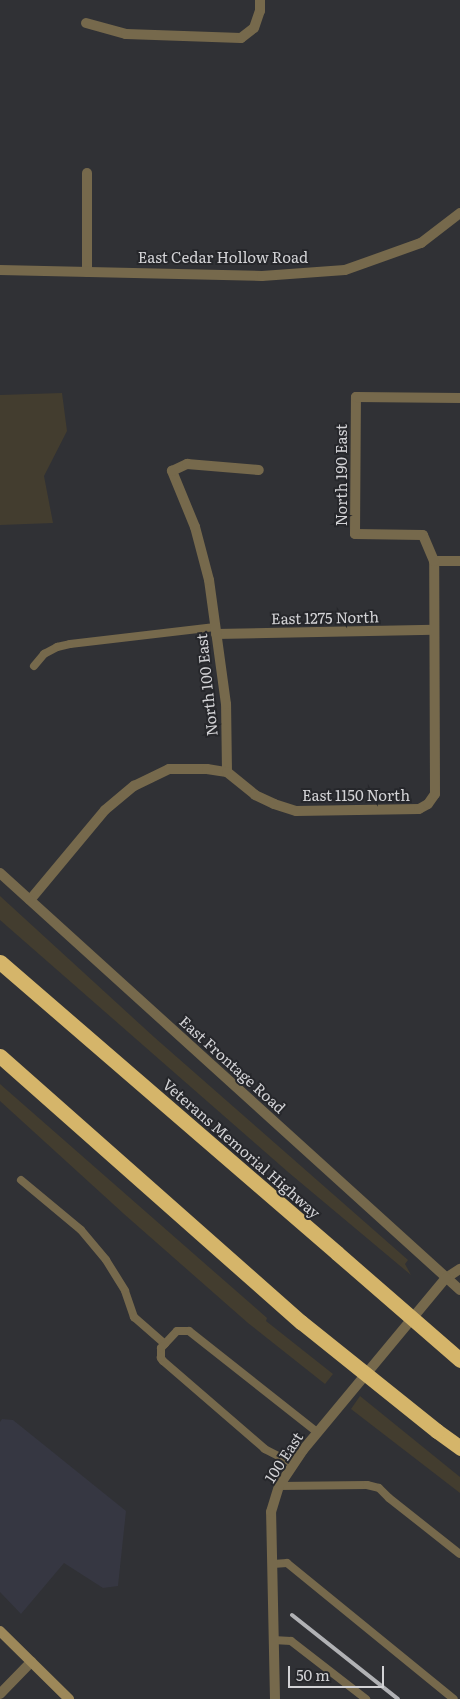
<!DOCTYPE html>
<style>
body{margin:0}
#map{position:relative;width:460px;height:1699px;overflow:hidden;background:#303135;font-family:Literata,serif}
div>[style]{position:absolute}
.built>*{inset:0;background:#363742}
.green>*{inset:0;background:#433d2f}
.service>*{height:8px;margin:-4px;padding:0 4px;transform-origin:4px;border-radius:4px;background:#76694c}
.minor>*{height:10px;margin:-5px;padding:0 5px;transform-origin:5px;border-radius:5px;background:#76694c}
.tertiary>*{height:10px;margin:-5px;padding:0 5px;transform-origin:5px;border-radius:5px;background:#76694c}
.secondary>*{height:10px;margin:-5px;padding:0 5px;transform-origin:5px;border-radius:5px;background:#9d8859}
.motorway>*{height:15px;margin:-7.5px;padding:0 7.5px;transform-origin:7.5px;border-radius:7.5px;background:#d5b56a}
.rail>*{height:4px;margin:-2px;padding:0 2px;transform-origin:2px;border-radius:2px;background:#b1b2b5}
.motorway-bridge>*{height:15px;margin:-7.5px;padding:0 7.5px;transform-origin:7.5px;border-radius:7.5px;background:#d5b56a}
span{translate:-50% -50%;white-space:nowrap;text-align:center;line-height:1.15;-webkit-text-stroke:4px #26272b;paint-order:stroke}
.street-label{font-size:15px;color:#d2d2d5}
.scale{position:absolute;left:288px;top:1666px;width:96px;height:22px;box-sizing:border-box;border:2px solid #d2d2d5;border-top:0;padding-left:6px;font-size:15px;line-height:18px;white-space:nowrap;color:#d2d2d5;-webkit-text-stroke:4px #26272b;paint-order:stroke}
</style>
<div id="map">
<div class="built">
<div style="clip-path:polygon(2px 1419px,13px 1420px,126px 1511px,118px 1586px,103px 1588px,64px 1563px,21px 1614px,0 1592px,0 1422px)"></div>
</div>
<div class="green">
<div style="clip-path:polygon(62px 393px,67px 431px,44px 476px,53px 523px,0 525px,0 395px)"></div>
<div style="clip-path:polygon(0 896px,154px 1037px,408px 1260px,405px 1264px,411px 1275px,288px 1172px,0 920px)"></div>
<div style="clip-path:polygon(0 1084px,267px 1318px,266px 1321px,333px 1374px,325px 1384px,248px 1323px,124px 1214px,0 1101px)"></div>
<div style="clip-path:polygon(360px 1396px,460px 1477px,460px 1493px,351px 1409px)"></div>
</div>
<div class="service">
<div style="left:34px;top:666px;width:16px;rotate:-50deg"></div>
<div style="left:44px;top:654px;width:15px;rotate:-28deg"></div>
<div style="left:57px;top:647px;width:13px;rotate:-13deg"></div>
<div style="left:70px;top:644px;width:146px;rotate:-6.7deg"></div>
<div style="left:21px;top:1180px;width:78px;rotate:39.8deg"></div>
<div style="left:81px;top:1230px;width:39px;rotate:50deg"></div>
<div style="left:106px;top:1260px;width:36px;rotate:58deg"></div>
<div style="left:125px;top:1291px;width:28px;rotate:71deg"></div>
<div style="left:134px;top:1317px;width:41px;rotate:41.1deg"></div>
<div style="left:294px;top:1464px;width:33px;rotate:-153deg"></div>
<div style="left:265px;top:1449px;width:135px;rotate:-139.2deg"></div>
<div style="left:163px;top:1361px;width:4px;rotate:-124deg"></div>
<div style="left:161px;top:1358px;width:10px;rotate:-90deg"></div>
<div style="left:161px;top:1348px;width:23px;rotate:-47deg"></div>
<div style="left:177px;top:1331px;width:12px"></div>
<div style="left:189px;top:1331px;width:164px;rotate:38.3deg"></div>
<div style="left:279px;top:1486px;width:88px;rotate:-0.7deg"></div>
<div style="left:367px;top:1485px;width:12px;rotate:14deg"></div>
<div style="left:379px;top:1488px;width:14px;rotate:45deg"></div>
<div style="left:389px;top:1498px;width:90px;rotate:38.3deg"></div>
<div style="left:273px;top:1564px;width:14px;rotate:-4deg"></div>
<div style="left:287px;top:1563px;width:215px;rotate:39.2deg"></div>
<div style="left:273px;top:1640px;width:18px;rotate:3deg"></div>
<div style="left:291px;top:1641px;width:95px;rotate:37.7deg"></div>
</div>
<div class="minor">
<div style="left:86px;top:23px;width:41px;rotate:15.4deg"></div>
<div style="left:126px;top:34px;width:115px;rotate:2deg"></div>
<div style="left:241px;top:38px;width:16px;rotate:-38deg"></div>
<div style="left:254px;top:28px;width:18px;rotate:-71deg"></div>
<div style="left:260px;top:11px;width:11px;rotate:-90deg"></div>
<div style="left:87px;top:173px;width:99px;rotate:90deg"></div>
<div style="left:434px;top:561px;width:26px"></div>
<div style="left:216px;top:634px;width:218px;rotate:-1.1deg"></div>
<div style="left:227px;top:772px;width:68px;rotate:-90.8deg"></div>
<div style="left:226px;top:704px;width:125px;rotate:-97.8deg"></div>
<div style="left:209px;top:580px;width:55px;rotate:-104.8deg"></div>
<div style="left:195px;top:527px;width:61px;rotate:-112.3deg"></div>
<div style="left:172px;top:471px;width:17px;rotate:-25deg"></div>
<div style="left:187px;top:464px;width:72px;rotate:4.8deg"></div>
<div style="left:30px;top:900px;width:117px;rotate:-50.2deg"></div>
<div style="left:105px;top:810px;width:38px;rotate:-40deg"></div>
<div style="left:134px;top:786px;width:39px;rotate:-26deg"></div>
<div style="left:169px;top:769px;width:38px"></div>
<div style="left:207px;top:769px;width:20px;rotate:9deg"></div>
<div style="left:227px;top:772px;width:36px;rotate:39deg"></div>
<div style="left:255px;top:795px;width:21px;rotate:25deg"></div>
<div style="left:274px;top:804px;width:23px;rotate:18deg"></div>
<div style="left:296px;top:811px;width:123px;rotate:-0.9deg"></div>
<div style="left:419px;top:809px;width:10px;rotate:-29deg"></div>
<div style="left:428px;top:804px;width:12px;rotate:-55deg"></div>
<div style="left:435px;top:794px;width:233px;rotate:-90.2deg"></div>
<div style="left:434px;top:561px;width:28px;rotate:-113deg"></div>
<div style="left:423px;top:535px;width:68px;rotate:-179.2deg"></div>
<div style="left:355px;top:534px;width:137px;rotate:-89.6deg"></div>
<div style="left:356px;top:397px;width:104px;rotate:0.6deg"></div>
<div style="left:446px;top:1278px;width:17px;rotate:-33deg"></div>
</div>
<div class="tertiary">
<div style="left:0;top:270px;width:262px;rotate:1.3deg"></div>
<div style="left:262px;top:276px;width:83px;rotate:-4.1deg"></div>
<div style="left:345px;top:270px;width:81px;rotate:-19.6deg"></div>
<div style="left:421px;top:243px;width:49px;rotate:-37.6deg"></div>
<div style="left:0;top:873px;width:621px;rotate:42.19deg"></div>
<div style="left:0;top:1694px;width:45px;rotate:-45.9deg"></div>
<div style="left:275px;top:1699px;width:187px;rotate:-91.2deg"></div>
<div style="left:271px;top:1512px;width:27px;rotate:-73deg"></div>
<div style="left:279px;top:1486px;width:43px;rotate:-56.3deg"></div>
<div style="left:303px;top:1450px;width:224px;rotate:-50.3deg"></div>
</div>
<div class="secondary">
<div style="left:0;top:1631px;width:97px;rotate:44.6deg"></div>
</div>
<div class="motorway">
<div style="left:0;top:962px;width:445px;rotate:40.8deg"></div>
<div style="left:0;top:1056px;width:402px;rotate:41.5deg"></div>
<div style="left:437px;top:1431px;width:29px;rotate:36deg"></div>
</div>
<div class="rail">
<div style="left:292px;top:1615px;width:135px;rotate:38.4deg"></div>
</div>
<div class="motorway-bridge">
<div style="left:337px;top:1253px;width:163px;rotate:41deg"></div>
<div style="left:301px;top:1322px;width:174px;rotate:38.7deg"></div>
</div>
<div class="street-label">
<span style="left:223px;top:257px">East Cedar Hollow Road</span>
<span style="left:341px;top:475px;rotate:-90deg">North 190 East</span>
<span style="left:325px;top:617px;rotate:-1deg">East 1275 North</span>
<span style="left:206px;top:685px;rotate:-96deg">North 100 East</span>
<span style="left:356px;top:795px">East 1150 North</span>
<span style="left:233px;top:1064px;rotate:42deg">East Frontage Road</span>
<span style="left:242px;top:1148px;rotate:41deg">Veterans Memorial Highway</span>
<span style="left:283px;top:1457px;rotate:-57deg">100 East</span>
</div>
<div class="scale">50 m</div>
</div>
